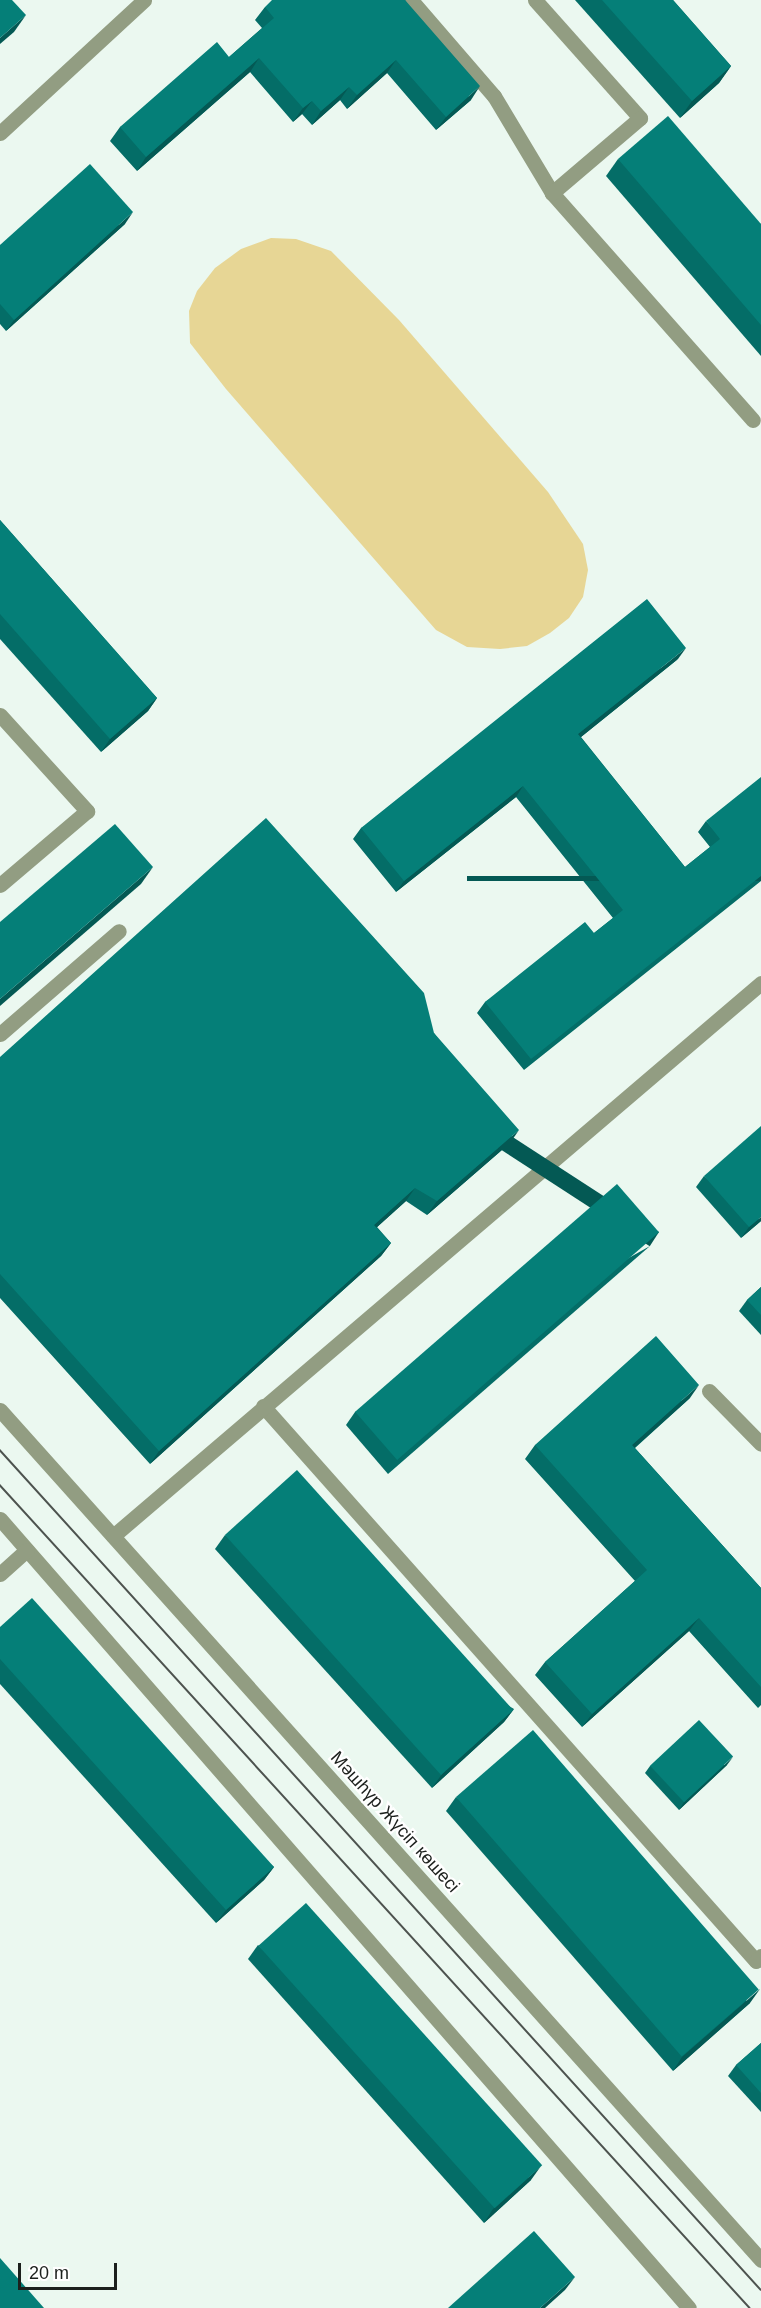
<!DOCTYPE html>
<meta charset="utf-8">
<style>
body{margin:0}
#map{position:relative;width:761px;height:2308px;overflow:hidden;background:#ebf8f0;font-family:Helvetica,sans-serif}
div>[style]{position:absolute}
.green>*{inset:0;background:#e7d695}
.minor>*{height:15px;margin:-7.5px;padding:0 7.5px;transform-origin:7.5px;border-radius:7.5px;background:#929d82}
.tram>*{height:1.5px;margin:-0.75px;padding:0 0.75px;transform-origin:0.75px;border-radius:0.75px;background:#4d534f}
.wall>*{inset:0;background:#046d67}
.shaded-wall>*{inset:0;background:#045954;transform-origin:0 0}
.building>*{inset:0;background:#057f78;transform-origin:0 0}
span{translate:-50% -50%;white-space:nowrap;text-align:center;line-height:1.15;-webkit-text-stroke:4.5px #fff;paint-order:stroke}
.street-label{font-size:18px;color:#1c201d}
.scale{position:absolute;left:18px;top:2263px;width:99px;height:27px;box-sizing:border-box;border:3px solid #1c201d;border-top:0;padding-left:8px;font-size:18px;line-height:21px;white-space:nowrap;color:#1c201d;-webkit-text-stroke:4px #fff;paint-order:stroke}
</style>
<div id="map">
<div class="green">
<div style="clip-path:polygon(271px 238px,296px 239px,331px 251px,399px 320px,548px 492px,583px 544px,588px 570px,583px 597px,569px 618px,550px 633px,527px 646px,500px 649px,467px 647px,436px 630px,226px 389px,190px 343px,189px 311px,197px 291px,215px 268px,241px 249px)"></div>
</div>
<div class="minor">
<div style="left:411px;top:0;width:127px;rotate:49.2deg"></div>
<div style="left:494px;top:96px;width:113px;rotate:59.1deg"></div>
<div style="left:552px;top:193px;width:303px;rotate:48.5deg"></div>
<div style="left:535px;top:0;width:158px;rotate:48.3deg"></div>
<div style="left:640px;top:118px;width:116px;rotate:139.6deg"></div>
<div style="left:0;top:133px;width:196px;rotate:-42.7deg"></div>
<div style="left:0;top:715px;width:130px;rotate:47.8deg"></div>
<div style="left:87px;top:811px;width:114px;rotate:139.6deg"></div>
<div style="left:0;top:1034px;width:157px;rotate:-40.9deg"></div>
<div style="left:709px;top:1391px;width:74px;rotate:45.5deg"></div>
<div style="left:263px;top:1406px;width:742px;rotate:48.39deg"></div>
<div style="left:756px;top:1961px;width:7px;rotate:-45deg"></div>
<div style="left:0;top:1410px;width:1141px;rotate:48.16deg"></div>
<div style="left:0;top:1519px;width:1047px;rotate:48.87deg"></div>
<div style="left:113px;top:1536px;width:852px;rotate:-40.48deg"></div>
<div style="left:0;top:1574px;width:36px;rotate:-42deg"></div>
</div>
<div class="tram">
<div style="left:0;top:1450px;width:1133px;rotate:47.82deg"></div>
<div style="left:0;top:1485px;width:1113px;rotate:47.66deg"></div>
</div>
<div class="wall">
<div style="clip-path:polygon(405px 0,471px 100px,436px 130px,387px 73px,347px 109px,340px 100px,312px 125px,302px 114px,293px 122px,250px 72px,137px 171px,110px 141px,120px 127px,229px 57px,262px 28px,255px 20px,265px 7px)"></div>
<div style="clip-path:polygon(575px 0,673px 0,731px 66px,719px 83px,680px 118px)"></div>
<div style="clip-path:polygon(618px 159px,761px 224px,761px 356px,606px 176px)"></div>
<div style="clip-path:polygon(125px 224px,6px 331px,0 324px,0 245px)"></div>
<div style="clip-path:polygon(0 520px,157px 698px,148px 711px,101px 752px,0 639px)"></div>
<div style="clip-path:polygon(678px 659px,581px 737px,685px 867px,710px 847px,698px 832px,706px 821px,761px 881px,524px 1070px,477px 1013px,485px 1002px,594px 933px,613px 918px,516px 797px,396px 892px,353px 839px,361px 828px)"></div>
<div style="clip-path:polygon(434px 1033px,510px 1143px,427px 1215px,406px 1201px,377px 1227px,391px 1243px,381px 1256px,150px 1464px,0 1298px,0 1057px)"></div>
<div style="clip-path:polygon(704px 1176px,761px 1221px,741px 1238px,696px 1187px)"></div>
<div style="clip-path:polygon(650px 1246px,388px 1474px,346px 1425px,355px 1412px)"></div>
<div style="clip-path:polygon(761px 1287px,761px 1335px,739px 1311px,747px 1300px)"></div>
<div style="clip-path:polygon(690px 1398px,635px 1448px,761px 1588px,761px 1705px,758px 1708px,689px 1631px,582px 1727px,535px 1675px,545px 1662px,635px 1581px,525px 1459px,535px 1445px)"></div>
<div style="clip-path:polygon(225px 1535px,514px 1709px,504px 1722px,432px 1788px,215px 1549px)"></div>
<div style="clip-path:polygon(0 1627px,274px 1867px,264px 1880px,216px 1923px,0 1684px)"></div>
<div style="clip-path:polygon(727px 1765px,679px 1810px,645px 1773px,650px 1766px)"></div>
<div style="clip-path:polygon(456px 1797px,750px 2003px,673px 2071px,446px 1811px)"></div>
<div style="clip-path:polygon(258px 1945px,531px 2180px,484px 2223px,248px 1959px)"></div>
<div style="clip-path:polygon(761px 2043px,761px 2112px,728px 2076px,736px 2065px)"></div>
</div>
<div class="shaded-wall">
<div style="clip-path:polygon(26px 15px,14px 32px,0 44px,0 38px)"></div>
<div style="clip-path:polygon(259px 58px,250px 72px,137px 171px,146px 157px)"></div>
<div style="clip-path:polygon(396px 60px,387px 73px,347px 109px,357px 95px)"></div>
<div style="clip-path:polygon(731px 66px,719px 83px,680px 118px,692px 101px)"></div>
<div style="clip-path:polygon(480px 86px,471px 100px,436px 130px,446px 117px)"></div>
<div style="clip-path:polygon(349px 87px,340px 100px,312px 125px,321px 111px)"></div>
<div style="clip-path:polygon(312px 101px,302px 114px,293px 122px,303px 108px)"></div>
<div style="clip-path:polygon(133px 212px,125px 224px,6px 331px,14px 320px)"></div>
<div style="clip-path:polygon(686px 648px,678px 659px,571px 745px,578px 734px)"></div>
<div style="clip-path:polygon(157px 698px,148px 711px,101px 752px,110px 739px)"></div>
<div style="clip-path:polygon(523px 786px,516px 797px,396px 892px,404px 881px)"></div>
<div style="clip-path:polygon(153px 867px,141px 884px,0 1006px,0 999px)"></div>
<div style="left:761px;top:876px;width:5px;height:294px;rotate:90deg"></div>
<div style="clip-path:polygon(519px 1130px,510px 1143px,427px 1215px,437px 1201px)"></div>
<div style="clip-path:polygon(415px 1188px,406px 1201px,365px 1238px,374px 1225px)"></div>
<div style="clip-path:polygon(761px 1217px,761px 1221px,741px 1238px,749px 1227px)"></div>
<div style="left:659px;top:1232px;width:17px;height:347px;rotate:123deg"></div>
<div style="clip-path:polygon(391px 1243px,381px 1256px,150px 1464px,159px 1451px)"></div>
<div style="clip-path:polygon(699px 1385px,690px 1398px,623px 1458px,632px 1445px)"></div>
<div style="clip-path:polygon(699px 1618px,689px 1631px,582px 1727px,592px 1714px)"></div>
<div style="clip-path:polygon(514px 1709px,504px 1722px,432px 1788px,442px 1774px)"></div>
<div style="clip-path:polygon(733px 1757px,727px 1765px,679px 1810px,684px 1802px)"></div>
<div style="clip-path:polygon(274px 1867px,264px 1880px,216px 1923px,226px 1910px)"></div>
<div style="clip-path:polygon(760px 1989px,750px 2003px,673px 2071px,682px 2057px)"></div>
<div style="clip-path:polygon(541px 2166px,531px 2180px,484px 2223px,493px 2209px)"></div>
<div style="clip-path:polygon(575px 2277px,565px 2290px,545px 2308px,540px 2308px)"></div>
</div>
<div class="building">
<div style="clip-path:polygon(0 0,12px 0,26px 15px,0 38px)"></div>
<div style="clip-path:polygon(272px 0,405px 0,480px 86px,446px 117px,396px 60px,357px 95px,349px 87px,321px 111px,312px 101px,303px 108px,259px 58px,146px 157px,120px 127px,217px 42px,229px 57px,274px 18px,265px 7px)"></div>
<div style="clip-path:polygon(602px 0,673px 0,731px 66px,692px 101px)"></div>
<div style="clip-path:polygon(668px 116px,761px 224px,761px 325px,618px 159px)"></div>
<div style="clip-path:polygon(90px 164px,133px 212px,14px 320px,0 304px,0 245px)"></div>
<div style="clip-path:polygon(0 520px,157px 698px,110px 739px,0 614px)"></div>
<div style="clip-path:polygon(647px 599px,686px 648px,578px 734px,685px 867px,720px 839px,706px 821px,761px 777px,761px 876px,531px 1059px,485px 1002px,585px 922px,594px 933px,623px 910px,523px 786px,404px 881px,361px 828px)"></div>
<div style="clip-path:polygon(266px 818px,424px 993px,434px 1033px,519px 1130px,437px 1201px,415px 1188px,374px 1225px,391px 1243px,159px 1451px,0 1274px,0 1057px)"></div>
<div style="clip-path:polygon(115px 824px,153px 867px,0 999px,0 922px)"></div>
<div style="clip-path:polygon(761px 1126px,761px 1217px,749px 1227px,704px 1176px)"></div>
<div style="left:617px;top:1184px;width:64px;height:347px;rotate:49deg"></div>
<div style="clip-path:polygon(761px 1287px,761px 1315px,747px 1300px)"></div>
<div style="clip-path:polygon(656px 1336px,699px 1385px,632px 1445px,761px 1588px,761px 1687px,699px 1618px,592px 1714px,545px 1662px,647px 1570px,535px 1445px)"></div>
<div style="left:297px;top:1470px;width:323px;height:97px;rotate:48deg"></div>
<div style="clip-path:polygon(32px 1598px,274px 1867px,226px 1910px,0 1659px,0 1627px)"></div>
<div style="left:699px;top:1720px;width:50px;height:67px;rotate:47deg"></div>
<div style="left:533px;top:1730px;width:344px;height:102px;rotate:49deg"></div>
<div style="left:306px;top:1903px;width:353px;height:64px;rotate:48deg"></div>
<div style="clip-path:polygon(761px 2043px,761px 2093px,736px 2065px)"></div>
<div style="clip-path:polygon(534px 2231px,575px 2277px,540px 2308px,448px 2308px)"></div>
<div style="clip-path:polygon(0 2258px,44px 2308px,0 2308px)"></div>
</div>
<div class="street-label">
<span style="left:395px;top:1822px;rotate:48deg">Мәшһүр Жүсіп көшесі</span>
</div>
<div class="scale">20 m</div>
</div>
